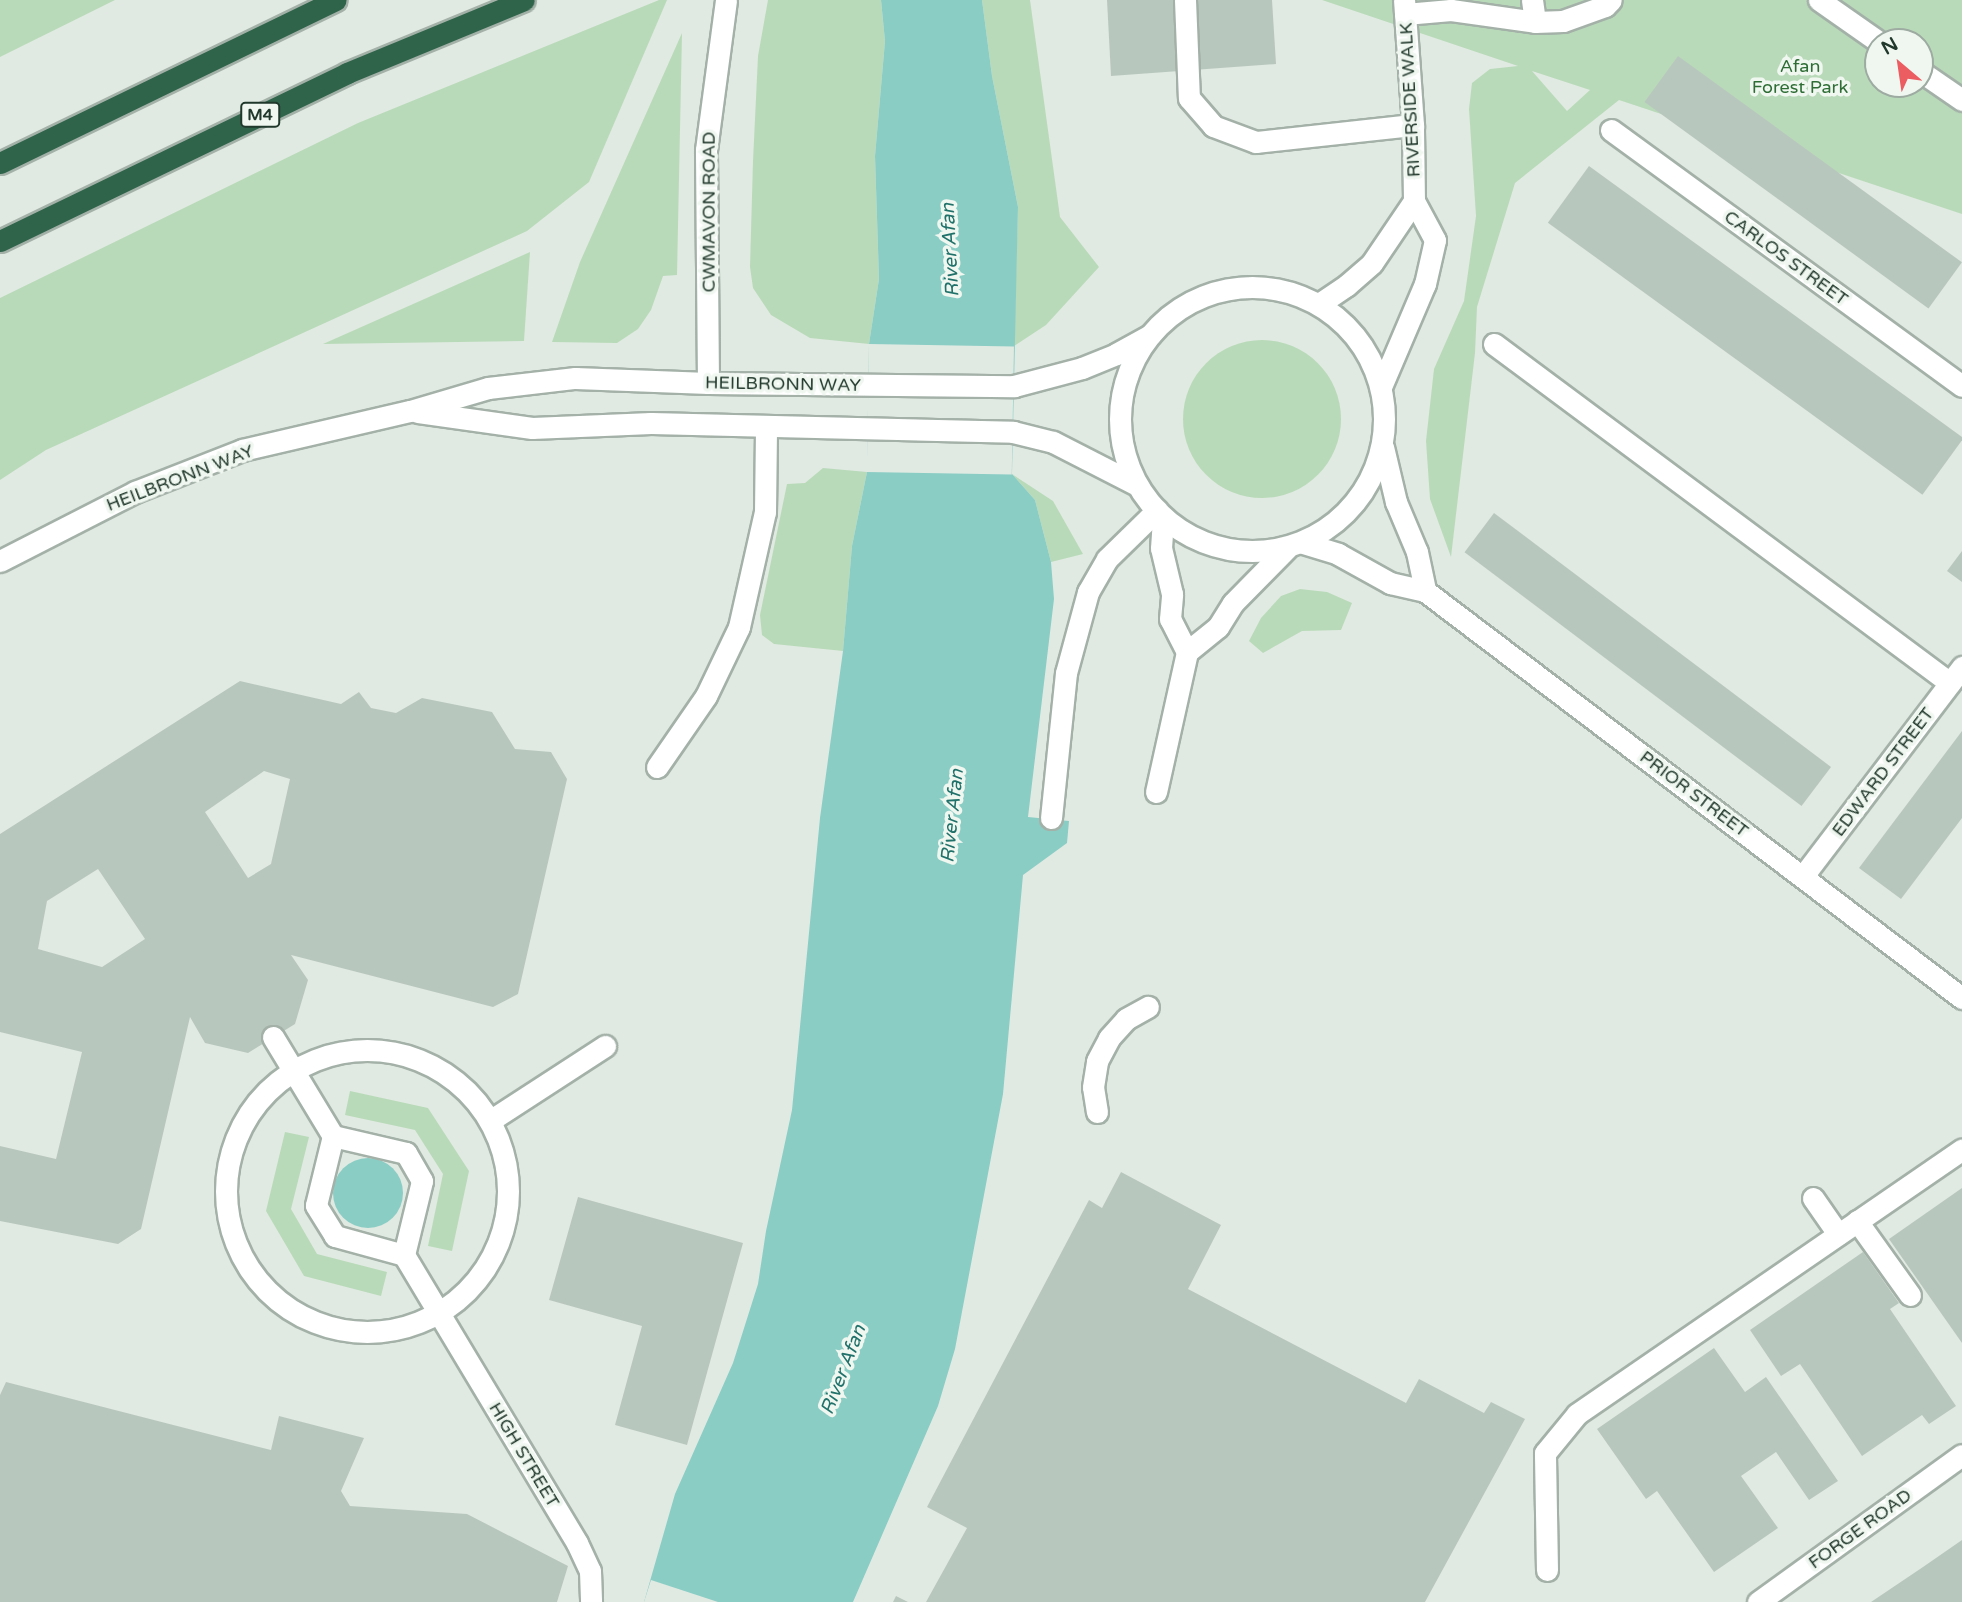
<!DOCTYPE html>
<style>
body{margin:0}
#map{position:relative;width:1962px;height:1602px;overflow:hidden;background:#e0eae2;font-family:"Varela Round",sans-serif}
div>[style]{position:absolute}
.green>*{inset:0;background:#b9dab9}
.round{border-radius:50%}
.water>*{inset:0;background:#8acdc5}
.pier>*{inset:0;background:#e0eae2;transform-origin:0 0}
.building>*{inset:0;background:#b8c7be;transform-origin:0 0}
.roads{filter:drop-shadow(2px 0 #a3b1a8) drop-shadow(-2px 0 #a3b1a8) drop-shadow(0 2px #a3b1a8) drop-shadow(0 -2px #a3b1a8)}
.service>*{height:21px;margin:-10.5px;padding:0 10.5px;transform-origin:10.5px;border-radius:10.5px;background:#fff}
.pedestrian>*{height:21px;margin:-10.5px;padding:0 10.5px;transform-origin:10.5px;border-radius:10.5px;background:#fff}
.pedestrian>.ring{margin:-10.5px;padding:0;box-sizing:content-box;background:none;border:21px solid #fff;border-radius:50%}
.minor>*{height:21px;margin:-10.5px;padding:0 10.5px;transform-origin:10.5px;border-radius:10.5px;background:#fff}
.tertiary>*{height:21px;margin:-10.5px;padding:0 10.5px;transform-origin:10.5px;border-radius:10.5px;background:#fff}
.secondary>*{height:21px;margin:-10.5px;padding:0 10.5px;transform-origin:10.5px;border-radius:10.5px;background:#fff}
.secondary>.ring{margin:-10.5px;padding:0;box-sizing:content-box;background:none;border:21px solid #fff;border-radius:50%}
.motorway>*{height:21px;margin:-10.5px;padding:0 10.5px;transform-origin:10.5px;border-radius:10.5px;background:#2f644a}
span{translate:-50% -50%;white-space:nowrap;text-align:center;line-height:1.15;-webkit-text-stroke:7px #f0f7f1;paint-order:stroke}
.shield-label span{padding:2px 5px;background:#f0f7f1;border:2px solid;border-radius:5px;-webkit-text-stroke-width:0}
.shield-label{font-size:16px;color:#21392c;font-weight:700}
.park-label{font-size:18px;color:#2e6e35}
.street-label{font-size:18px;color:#21392c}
.water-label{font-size:19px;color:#1f7169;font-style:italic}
.north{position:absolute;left:1864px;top:28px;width:70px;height:70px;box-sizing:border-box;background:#f0f7f1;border:2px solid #9daba2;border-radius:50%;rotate:331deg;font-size:19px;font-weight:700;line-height:28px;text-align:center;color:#21392c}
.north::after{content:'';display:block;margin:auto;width:24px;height:32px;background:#eb5d61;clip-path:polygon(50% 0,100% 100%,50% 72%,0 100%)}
</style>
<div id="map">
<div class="green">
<div style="clip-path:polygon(0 0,115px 0,0 57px)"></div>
<div style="clip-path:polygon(659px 0,667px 0,589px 182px,527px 231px,46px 450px,0 480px,0 298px,358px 123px)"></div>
<div style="clip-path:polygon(768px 0,881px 0,885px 41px,875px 156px,879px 279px,869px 344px,810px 338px,771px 315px,753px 288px,750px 267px,753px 161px,758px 56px)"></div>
<div style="clip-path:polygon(982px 0,1030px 0,1060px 217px,1099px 267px,1046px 325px,1014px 346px,1018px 207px,992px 76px)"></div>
<div style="clip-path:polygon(evenodd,1322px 0,1962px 0,1962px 214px,1619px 100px,1515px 183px,1477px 307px,1475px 353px,1451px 557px,1430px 499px,1426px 441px,1434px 369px,1464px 301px,1476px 216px,1469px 109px,1472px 83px,1490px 69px,1518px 66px,1322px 0,1878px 42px,1920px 42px,1920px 84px,1878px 84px,1878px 42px,1322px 0,1532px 71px,1590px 90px,1567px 111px,1532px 71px)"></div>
<div style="clip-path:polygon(682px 33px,677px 275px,663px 276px,651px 310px,638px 329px,617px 343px,552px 342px,580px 262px)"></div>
<div style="clip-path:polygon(530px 252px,524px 341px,323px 344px)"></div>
<div class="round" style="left:1183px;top:340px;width:158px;height:158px"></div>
<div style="clip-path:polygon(823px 468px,867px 472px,852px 546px,843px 651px,774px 644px,762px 635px,760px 615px,787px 484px,805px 483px)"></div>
<div style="clip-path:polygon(1012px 474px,1053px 501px,1083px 554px,1051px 562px,1035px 500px)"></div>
<div style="clip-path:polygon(1300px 589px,1327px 592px,1352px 603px,1341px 630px,1302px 631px,1263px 653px,1249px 641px,1261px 618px,1281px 596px)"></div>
<div style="clip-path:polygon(350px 1091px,428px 1108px,469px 1171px,452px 1251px,428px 1246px,443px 1174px,415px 1130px,345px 1115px)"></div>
<div style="clip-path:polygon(285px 1132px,309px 1137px,291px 1209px,317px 1254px,387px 1272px,381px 1296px,304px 1276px,266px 1211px)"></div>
</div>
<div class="water">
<div style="clip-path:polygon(881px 0,982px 0,992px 76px,1018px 207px,1012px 474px,1035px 500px,1051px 562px,1054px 599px,1028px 817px,1069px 821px,1067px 843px,1023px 875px,1003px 1094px,955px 1349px,938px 1406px,853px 1602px,644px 1602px,675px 1494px,733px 1363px,758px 1284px,766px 1231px,792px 1110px,820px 818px,843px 651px,852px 546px,867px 472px,869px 344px,879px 279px,875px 156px,885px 41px)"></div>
<div class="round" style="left:333px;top:1158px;width:70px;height:70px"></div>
</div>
<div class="pier">
<div style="left:869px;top:344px;width:145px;height:128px;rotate:1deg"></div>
<div style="clip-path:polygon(651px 1580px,718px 1602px,644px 1602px)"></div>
</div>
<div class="building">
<div style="clip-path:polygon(1107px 0,1272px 0,1276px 64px,1111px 76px)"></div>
<div style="left:1678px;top:56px;width:351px;height:57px;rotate:36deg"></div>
<div style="left:1589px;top:166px;width:463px;height:70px;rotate:36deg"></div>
<div style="left:1494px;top:513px;width:422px;height:49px;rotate:37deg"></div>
<div style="clip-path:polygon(1962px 551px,1962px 582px,1947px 571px)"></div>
<div style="clip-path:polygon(evenodd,240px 681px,341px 704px,359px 692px,371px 708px,396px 713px,422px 698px,492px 712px,515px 749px,551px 752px,567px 779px,518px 994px,493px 1007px,291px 955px,308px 980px,295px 1024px,248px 1053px,205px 1043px,190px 1017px,141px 1229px,118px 1244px,0 1221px,0 1146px,56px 1159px,82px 1052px,0 1032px,0 834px,240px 681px,264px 771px,290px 779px,271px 864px,248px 878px,205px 812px,264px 771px,240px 681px,98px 869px,145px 939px,102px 967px,38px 949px,47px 901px,98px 869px)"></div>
<div style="clip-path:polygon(1962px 731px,1962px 818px,1901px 899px,1859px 868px)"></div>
<div style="clip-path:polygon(1121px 1172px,1221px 1225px,1188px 1289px,1406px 1403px,1419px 1379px,1484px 1413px,1491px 1402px,1525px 1419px,1425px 1602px,926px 1602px,967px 1528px,927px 1507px,1089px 1200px,1102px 1208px)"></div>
<div style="clip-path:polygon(1962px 1188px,1962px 1343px,1889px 1239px)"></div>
<div style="clip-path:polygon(578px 1197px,743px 1243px,687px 1445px,615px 1425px,642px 1326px,549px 1300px)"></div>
<div style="clip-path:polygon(1863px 1252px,1899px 1303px,1890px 1309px,1956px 1406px,1929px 1424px,1922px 1415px,1862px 1456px,1800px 1364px,1781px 1376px,1750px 1330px)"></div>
<div style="clip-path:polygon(1714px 1348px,1745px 1392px,1766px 1377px,1838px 1481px,1809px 1500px,1776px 1452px,1741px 1476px,1778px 1528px,1714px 1572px,1657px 1491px,1646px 1499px,1597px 1429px)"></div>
<div style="clip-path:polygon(6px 1382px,271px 1450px,279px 1416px,364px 1438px,341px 1491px,350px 1506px,467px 1514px,568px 1566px,557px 1602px,0 1602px,0 1395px)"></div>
<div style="clip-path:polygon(1962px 1540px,1962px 1602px,1871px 1602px,1923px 1567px)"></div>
<div style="clip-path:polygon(896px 1596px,908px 1602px,893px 1602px)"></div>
</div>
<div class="roads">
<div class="service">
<div style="left:1185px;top:0;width:98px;rotate:87.7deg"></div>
<div style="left:1189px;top:98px;width:37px;rotate:49deg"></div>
<div style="left:1213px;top:126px;width:46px;rotate:20.4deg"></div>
<div style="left:1256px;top:142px;width:158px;rotate:-6.2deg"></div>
<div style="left:1532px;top:0;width:22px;rotate:82deg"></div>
<div style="left:1819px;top:0;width:73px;rotate:35deg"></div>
<div style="left:1405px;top:14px;width:46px;rotate:-5deg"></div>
<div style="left:1451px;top:10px;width:85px;rotate:8.1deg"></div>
<div style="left:1535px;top:22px;width:28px;rotate:-2deg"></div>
<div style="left:1563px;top:21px;width:45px;rotate:-19.7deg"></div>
<div style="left:1605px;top:6px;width:8px;rotate:-45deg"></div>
<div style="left:1920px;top:71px;width:51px;rotate:34.6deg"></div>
<div style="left:1494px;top:344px;width:568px;rotate:36.63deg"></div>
<div style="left:1187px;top:652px;width:40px;rotate:-39deg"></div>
<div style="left:1218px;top:627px;width:28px;rotate:-58deg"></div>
<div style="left:1233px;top:603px;width:77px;rotate:-45.5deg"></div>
<div style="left:657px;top:767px;width:86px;rotate:-55.4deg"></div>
<div style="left:706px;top:696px;width:76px;rotate:-64.4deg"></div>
<div style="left:739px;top:627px;width:118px;rotate:-77.3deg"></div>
<div style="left:765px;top:512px;width:84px;rotate:-89.3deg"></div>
<div style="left:1156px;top:792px;width:143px;rotate:-77.5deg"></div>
<div style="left:1187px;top:652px;width:37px;rotate:-117deg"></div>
<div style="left:1170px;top:619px;width:25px;rotate:-85deg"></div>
<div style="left:1172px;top:594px;width:47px;rotate:-103.4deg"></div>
<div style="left:1161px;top:548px;width:30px;rotate:-86deg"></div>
<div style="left:1051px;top:818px;width:146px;rotate:-84.1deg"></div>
<div style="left:1066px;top:673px;width:84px;rotate:-74.8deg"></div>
<div style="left:1088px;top:592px;width:38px;rotate:-60deg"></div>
<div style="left:1107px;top:559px;width:70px;rotate:-44.4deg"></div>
<div style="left:1097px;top:1112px;width:25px;rotate:-99deg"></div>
<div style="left:1093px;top:1087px;width:26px;rotate:-81deg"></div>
<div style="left:1097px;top:1061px;width:26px;rotate:-62deg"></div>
<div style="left:1109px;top:1038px;width:25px;rotate:-48deg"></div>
<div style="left:1126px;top:1019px;width:25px;rotate:-29deg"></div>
<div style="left:1857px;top:1221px;width:91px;rotate:54.4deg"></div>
<div style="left:1547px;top:1570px;width:117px;rotate:-91deg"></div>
<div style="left:1545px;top:1453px;width:50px;rotate:-50.6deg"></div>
</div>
<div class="pedestrian">
<div style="left:273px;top:1037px;width:116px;rotate:58.8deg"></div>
<div class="ring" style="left:226px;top:1050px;width:261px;height:261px"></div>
<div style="left:491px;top:1120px;width:136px;rotate:-33deg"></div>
<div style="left:404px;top:1255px;width:72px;rotate:-164.6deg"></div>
<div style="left:335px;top:1236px;width:36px;rotate:-122deg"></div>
<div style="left:316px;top:1205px;width:71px;rotate:-76.2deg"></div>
<div style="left:333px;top:1136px;width:75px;rotate:13.1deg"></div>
<div style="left:406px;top:1153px;width:32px;rotate:60deg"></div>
<div style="left:422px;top:1181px;width:76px;rotate:103.7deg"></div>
<div style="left:404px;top:1255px;width:336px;rotate:59deg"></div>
<div style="left:577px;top:1543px;width:31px;rotate:65deg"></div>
<div style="left:590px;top:1571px;width:31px;rotate:88deg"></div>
<div style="left:1758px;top:1602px;width:251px;rotate:-35.8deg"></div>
</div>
<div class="minor">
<div style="left:1611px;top:130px;width:434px;rotate:36.1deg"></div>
<div style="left:1319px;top:304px;width:34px;rotate:-34deg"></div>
<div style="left:1347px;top:285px;width:33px;rotate:-41deg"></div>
<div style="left:1372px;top:263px;width:75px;rotate:-55.9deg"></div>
<div style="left:1381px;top:387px;width:112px;rotate:-66.9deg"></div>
<div style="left:1425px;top:284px;width:45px;rotate:-77.2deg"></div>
<div style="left:1435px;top:240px;width:44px;rotate:-118.3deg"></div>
<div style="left:1414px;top:201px;width:76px;rotate:-90.8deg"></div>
<div style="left:1413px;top:125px;width:125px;rotate:-94.1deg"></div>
<div style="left:1803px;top:876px;width:263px;rotate:-52.7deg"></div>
<div style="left:1813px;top:1198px;width:44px;rotate:55.2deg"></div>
<div style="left:1577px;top:1414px;width:467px;rotate:-34.5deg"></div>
</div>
<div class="tertiary">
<div style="left:1383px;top:447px;width:57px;rotate:76.7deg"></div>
<div style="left:1396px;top:502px;width:54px;rotate:67.2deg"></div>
<div style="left:1417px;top:552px;width:40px;rotate:78deg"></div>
<div style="left:1303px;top:543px;width:37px;rotate:17deg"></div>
<div style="left:1338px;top:554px;width:60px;rotate:29.1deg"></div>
<div style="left:1390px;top:583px;width:36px;rotate:13deg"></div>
<div style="left:1425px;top:591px;width:674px;rotate:37.16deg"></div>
</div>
<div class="secondary">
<div class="ring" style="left:1120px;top:287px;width:243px;height:243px"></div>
<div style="left:708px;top:383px;width:233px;rotate:-90.5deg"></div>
<div style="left:706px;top:150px;width:151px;rotate:-82.4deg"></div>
<div style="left:418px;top:412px;width:115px;rotate:8deg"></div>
<div style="left:532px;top:428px;width:119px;rotate:-2.4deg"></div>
<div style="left:651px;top:423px;width:362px;rotate:1.4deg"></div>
<div style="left:1013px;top:432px;width:41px;rotate:14deg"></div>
<div style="left:1053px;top:442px;width:92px;rotate:27.1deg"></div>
<div style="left:0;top:561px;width:152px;rotate:-27.1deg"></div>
<div style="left:135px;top:492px;width:115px;rotate:-21.4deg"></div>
<div style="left:242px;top:450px;width:172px;rotate:-13.1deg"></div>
<div style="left:410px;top:411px;width:81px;rotate:-16.4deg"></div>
<div style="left:488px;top:388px;width:88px;rotate:-6.6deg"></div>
<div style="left:575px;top:378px;width:133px;rotate:2.2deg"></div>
<div style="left:708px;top:383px;width:306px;rotate:0.6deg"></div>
<div style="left:1014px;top:386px;width:70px;rotate:-14.8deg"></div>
<div style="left:1082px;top:368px;width:37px;rotate:-22deg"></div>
<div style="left:1116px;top:354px;width:39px;rotate:-29deg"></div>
</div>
<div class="motorway">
<div style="left:0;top:163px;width:373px;rotate:-25.9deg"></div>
<div style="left:0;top:241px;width:386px;rotate:-25.8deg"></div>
<div style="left:347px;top:73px;width:191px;rotate:-22.4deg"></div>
</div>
</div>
<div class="shield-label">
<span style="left:260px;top:115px">M4</span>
</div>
<div class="park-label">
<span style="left:1800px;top:77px">Afan<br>Forest Park</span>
</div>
<div class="street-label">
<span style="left:1410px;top:100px;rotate:-93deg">RIVERSIDE WALK</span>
<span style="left:709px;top:212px;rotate:-90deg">CWMAVON ROAD</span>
<span style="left:1786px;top:258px;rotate:36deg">CARLOS STREET</span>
<span style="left:783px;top:384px;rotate:1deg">HEILBRONN WAY</span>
<span style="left:180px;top:478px;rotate:-21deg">HEILBRONN WAY</span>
<span style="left:1883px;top:772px;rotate:-53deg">EDWARD STREET</span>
<span style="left:1694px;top:794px;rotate:37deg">PRIOR STREET</span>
<span style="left:524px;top:1455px;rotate:59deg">HIGH STREET</span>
<span style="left:1860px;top:1529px;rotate:-36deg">FORGE ROAD</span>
</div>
<div class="water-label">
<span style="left:951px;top:250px;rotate:-93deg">River Afan</span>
<span style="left:953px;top:816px;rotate:-84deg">River Afan</span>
<span style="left:844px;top:1370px;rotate:-69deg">River Afan</span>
</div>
<div class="north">N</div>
</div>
